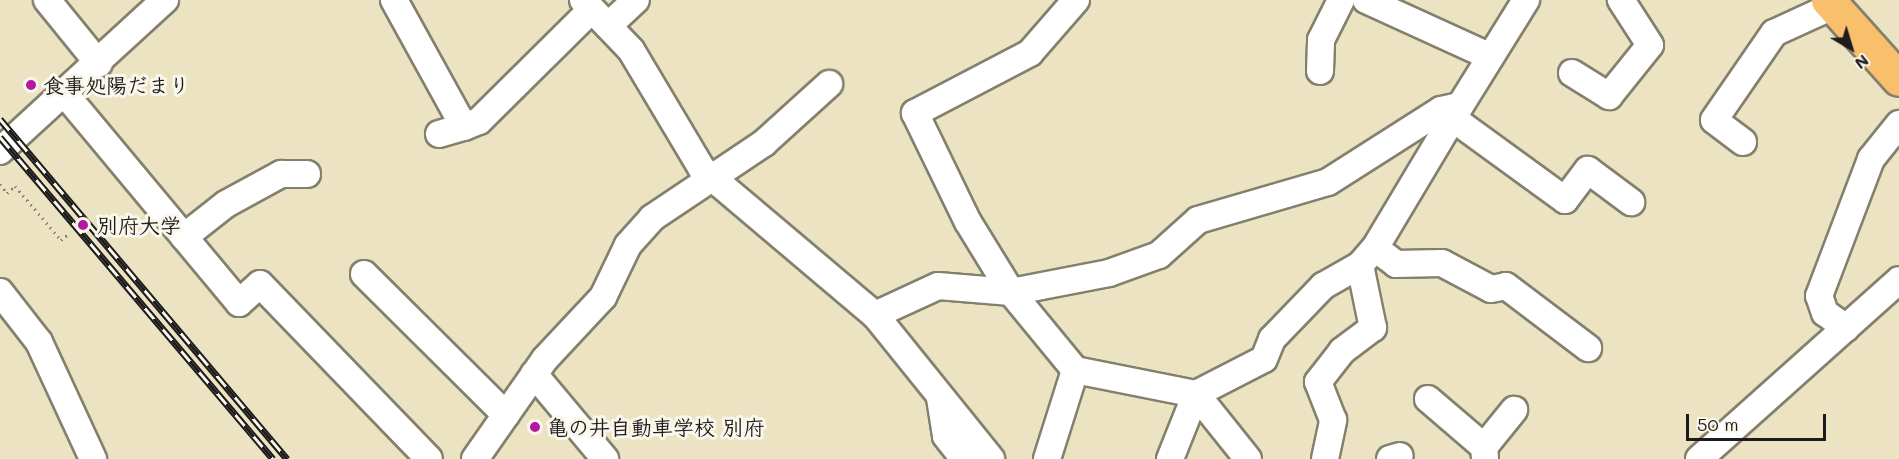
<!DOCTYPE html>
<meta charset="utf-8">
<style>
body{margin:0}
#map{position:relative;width:1899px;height:459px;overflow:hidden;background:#ebe3c1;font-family:Mali,"Klee One",sans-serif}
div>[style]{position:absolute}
.path>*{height:3px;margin-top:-1.5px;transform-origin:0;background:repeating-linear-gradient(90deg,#84806e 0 1.5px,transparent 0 6px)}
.roads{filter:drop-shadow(2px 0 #84806e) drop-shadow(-2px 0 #84806e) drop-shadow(0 2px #84806e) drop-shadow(0 -2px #84806e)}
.minor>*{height:26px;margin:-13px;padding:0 13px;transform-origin:13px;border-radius:13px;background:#fff}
.major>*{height:33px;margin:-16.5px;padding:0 16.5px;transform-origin:16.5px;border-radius:16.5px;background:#f8bf6c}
.rail>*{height:7px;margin-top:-3.5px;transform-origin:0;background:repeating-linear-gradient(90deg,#fbf7ec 0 14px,#1c1c1c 0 28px);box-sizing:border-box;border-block:2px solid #1c1c1c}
.dots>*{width:16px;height:16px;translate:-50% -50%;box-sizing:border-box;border:3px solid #fbf7ec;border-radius:50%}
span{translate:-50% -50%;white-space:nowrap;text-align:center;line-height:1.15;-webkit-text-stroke:6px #fbf7ec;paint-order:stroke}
.poi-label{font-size:21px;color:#1c1c1c;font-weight:700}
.left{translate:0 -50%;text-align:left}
.north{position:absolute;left:1821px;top:18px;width:60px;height:60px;-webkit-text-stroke:4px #fbf7ec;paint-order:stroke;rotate:142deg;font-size:16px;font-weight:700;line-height:24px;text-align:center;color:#1c1c1c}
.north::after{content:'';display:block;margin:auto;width:21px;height:27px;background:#1c1c1c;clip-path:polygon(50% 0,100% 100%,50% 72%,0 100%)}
.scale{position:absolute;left:1686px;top:414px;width:140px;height:27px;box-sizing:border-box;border:3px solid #1c1c1c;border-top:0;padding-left:8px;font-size:18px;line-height:21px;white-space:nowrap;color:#1c1c1c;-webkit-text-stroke:4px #fbf7ec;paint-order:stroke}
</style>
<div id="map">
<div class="path">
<div style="left:0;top:184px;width:11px;rotate:52deg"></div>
<div style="left:7px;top:193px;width:11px;rotate:-41deg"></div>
<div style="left:15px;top:186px;width:71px;rotate:49.6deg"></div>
<div style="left:61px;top:240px;width:11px;rotate:-38deg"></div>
</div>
<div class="roads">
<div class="minor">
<div style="left:47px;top:0;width:82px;rotate:50.9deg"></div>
<div style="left:394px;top:0;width:145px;rotate:61.1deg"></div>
<div style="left:464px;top:127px;width:16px;rotate:-22deg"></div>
<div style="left:479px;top:121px;width:158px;rotate:-44.7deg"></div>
<div style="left:583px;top:0;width:69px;rotate:46.2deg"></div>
<div style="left:631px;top:50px;width:139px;rotate:59.2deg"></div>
<div style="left:702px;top:169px;width:226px;rotate:40.2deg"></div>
<div style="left:875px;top:315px;width:185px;rotate:51.1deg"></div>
<div style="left:1076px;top:0;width:70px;rotate:131deg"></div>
<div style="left:1030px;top:53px;width:130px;rotate:152.4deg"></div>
<div style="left:915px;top:113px;width:121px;rotate:64.1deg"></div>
<div style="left:968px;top:222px;width:82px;rotate:58.4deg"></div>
<div style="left:1011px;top:292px;width:101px;rotate:50.6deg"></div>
<div style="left:1075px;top:370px;width:123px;rotate:11.2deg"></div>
<div style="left:1196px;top:394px;width:83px;rotate:51.3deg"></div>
<div style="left:1366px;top:0;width:135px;rotate:24.5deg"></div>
<div style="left:608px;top:26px;width:38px;rotate:-43deg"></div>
<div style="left:1320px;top:71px;width:31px;rotate:-88deg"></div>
<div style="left:1321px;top:40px;width:45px;rotate:-63.4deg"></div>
<div style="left:1572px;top:73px;width:44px;rotate:31.9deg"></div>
<div style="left:1609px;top:96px;width:65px;rotate:-51.2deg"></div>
<div style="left:1650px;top:45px;width:54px;rotate:-122.8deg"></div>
<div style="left:65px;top:94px;width:272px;rotate:50.2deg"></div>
<div style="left:239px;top:303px;width:28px;rotate:-42deg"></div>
<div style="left:260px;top:284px;width:243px;rotate:46deg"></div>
<div style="left:1455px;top:120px;width:136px;rotate:36deg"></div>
<div style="left:1565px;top:200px;width:38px;rotate:-53deg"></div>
<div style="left:1588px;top:170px;width:54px;rotate:36.7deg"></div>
<div style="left:439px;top:134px;width:26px;rotate:-16deg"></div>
<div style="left:1743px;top:142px;width:36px;rotate:-143deg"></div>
<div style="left:1714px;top:120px;width:106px;rotate:-55.4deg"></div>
<div style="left:1774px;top:33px;width:65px;rotate:-24.6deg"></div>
<div style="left:0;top:151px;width:224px;rotate:-42.5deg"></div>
<div style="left:184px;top:237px;width:53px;rotate:-38.2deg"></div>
<div style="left:226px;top:204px;width:63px;rotate:-28.6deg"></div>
<div style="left:281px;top:174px;width:26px"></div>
<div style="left:1375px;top:248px;width:26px;rotate:37deg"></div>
<div style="left:1396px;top:264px;width:46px;rotate:-1.2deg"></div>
<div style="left:1442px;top:263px;width:55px;rotate:28deg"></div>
<div style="left:1491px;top:289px;width:15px;rotate:-11deg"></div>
<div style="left:1506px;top:286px;width:103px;rotate:37.1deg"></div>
<div style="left:364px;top:274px;width:200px;rotate:44.8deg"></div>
<div style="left:0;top:292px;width:63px;rotate:52deg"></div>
<div style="left:39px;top:342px;width:129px;rotate:65.2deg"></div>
<div style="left:875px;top:315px;width:69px;rotate:-24.7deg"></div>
<div style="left:938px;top:286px;width:73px;rotate:4.7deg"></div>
<div style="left:1011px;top:292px;width:100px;rotate:-11deg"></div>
<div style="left:1109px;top:273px;width:53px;rotate:-19.8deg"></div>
<div style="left:1159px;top:255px;width:52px;rotate:-41.9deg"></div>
<div style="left:1198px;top:220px;width:135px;rotate:-16.3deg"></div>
<div style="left:1328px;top:182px;width:134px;rotate:-32.5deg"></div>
<div style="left:1441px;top:110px;width:19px;rotate:-12deg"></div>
<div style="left:1460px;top:106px;width:125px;rotate:-58.1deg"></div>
<div style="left:1846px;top:328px;width:26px;rotate:-144deg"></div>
<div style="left:1825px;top:313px;width:18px;rotate:-109deg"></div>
<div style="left:1819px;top:296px;width:147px;rotate:-69.2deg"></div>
<div style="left:1871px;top:159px;width:45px;rotate:-51.3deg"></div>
<div style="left:534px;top:374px;width:111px;rotate:50.1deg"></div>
<div style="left:940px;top:398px;width:38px;rotate:81deg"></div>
<div style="left:946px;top:436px;width:29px;rotate:52deg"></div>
<div style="left:1428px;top:399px;width:74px;rotate:40.6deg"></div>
<div style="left:1484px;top:447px;width:12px;rotate:85deg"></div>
<div style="left:1484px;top:447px;width:48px;rotate:-51deg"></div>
<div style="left:475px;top:459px;width:122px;rotate:-55deg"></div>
<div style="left:545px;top:359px;width:85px;rotate:-46.9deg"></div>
<div style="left:603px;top:297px;width:58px;rotate:-64.3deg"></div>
<div style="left:628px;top:245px;width:36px;rotate:-48deg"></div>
<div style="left:652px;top:218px;width:135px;rotate:-33.8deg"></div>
<div style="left:764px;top:143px;width:88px;rotate:-42.2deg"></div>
<div style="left:1047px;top:459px;width:93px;rotate:-72.5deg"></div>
<div style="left:1170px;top:459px;width:70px;rotate:-68.2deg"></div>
<div style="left:1196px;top:394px;width:76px;rotate:-27.2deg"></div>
<div style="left:1264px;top:359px;width:22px;rotate:-68deg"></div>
<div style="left:1272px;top:339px;width:74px;rotate:-46.1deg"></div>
<div style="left:1323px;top:286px;width:43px;rotate:-29.6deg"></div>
<div style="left:1360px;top:265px;width:23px;rotate:-49deg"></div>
<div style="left:1375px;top:248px;width:165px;rotate:-59.1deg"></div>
<div style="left:1325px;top:459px;width:40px;rotate:-78deg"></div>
<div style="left:1333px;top:420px;width:41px;rotate:-111.5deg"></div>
<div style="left:1318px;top:382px;width:39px;rotate:-52deg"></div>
<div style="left:1342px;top:351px;width:39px;rotate:-37deg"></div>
<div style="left:1373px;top:328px;width:64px;rotate:-101.7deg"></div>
<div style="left:1390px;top:459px;width:10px;rotate:-17deg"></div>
<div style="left:1699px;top:459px;width:268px;rotate:-41.8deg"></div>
</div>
<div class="major">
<div style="left:1828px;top:0;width:106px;rotate:48.1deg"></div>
</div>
</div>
<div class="rail">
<div style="left:0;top:119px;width:445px;rotate:49.8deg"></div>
<div style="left:0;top:137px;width:422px;rotate:49.7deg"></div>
</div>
<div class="dots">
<div style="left:31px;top:85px;background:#b5179e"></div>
<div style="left:83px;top:225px;background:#b5179e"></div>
<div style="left:535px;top:427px;background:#b5179e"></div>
</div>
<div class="poi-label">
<span class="left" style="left:43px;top:85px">食事処陽だまり</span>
<span class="left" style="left:97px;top:225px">別府大学</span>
<span class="left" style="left:547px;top:427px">亀の井自動車学校 別府</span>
</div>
<div class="north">N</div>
<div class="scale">50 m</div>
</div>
